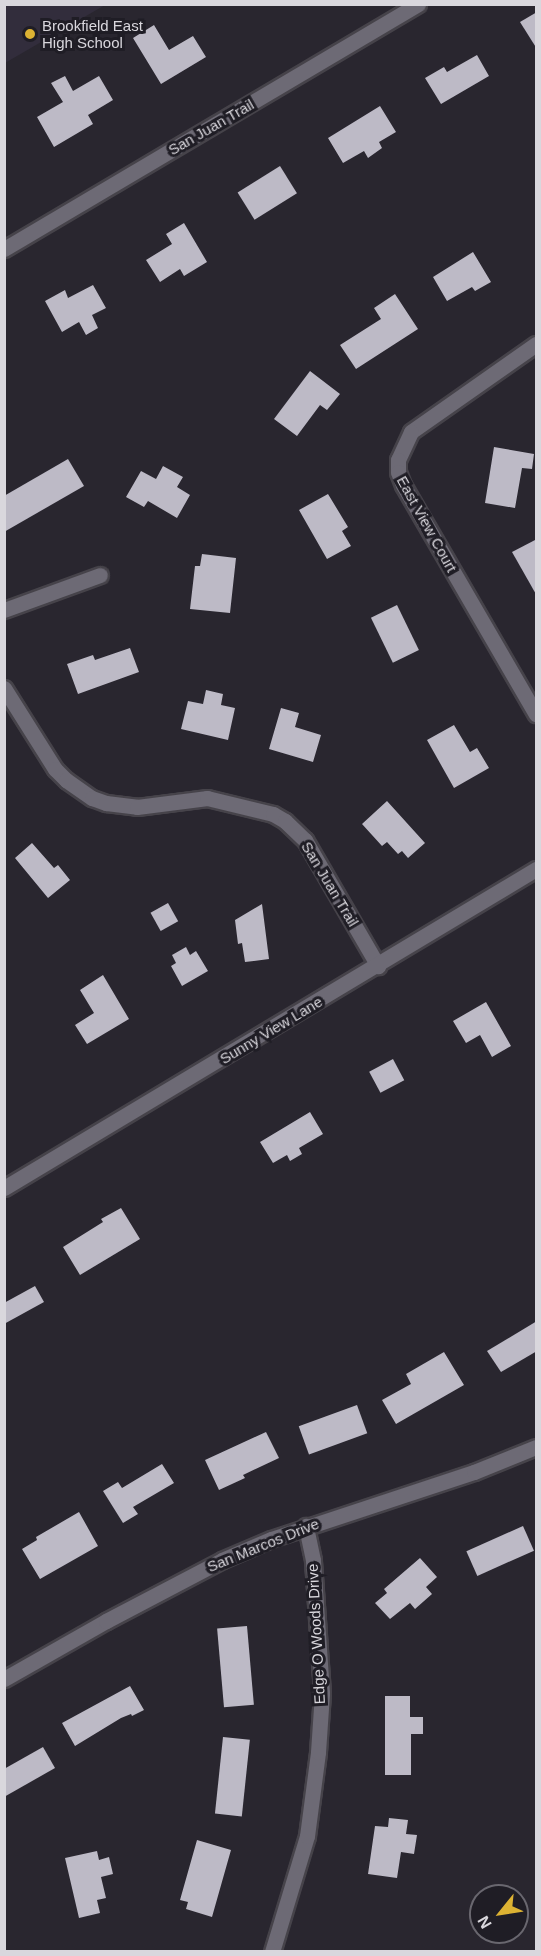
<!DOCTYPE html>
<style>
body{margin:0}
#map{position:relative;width:541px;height:1956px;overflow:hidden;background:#29262f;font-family:Arial,sans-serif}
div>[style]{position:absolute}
.built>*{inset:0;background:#322d3c}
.building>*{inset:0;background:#bdbac6;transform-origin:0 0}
.roads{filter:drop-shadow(2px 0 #46434a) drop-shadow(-2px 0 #46434a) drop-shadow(0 2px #46434a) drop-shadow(0 -2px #46434a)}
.minor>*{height:15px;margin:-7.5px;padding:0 7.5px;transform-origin:7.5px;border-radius:7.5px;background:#6d6a75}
.dots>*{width:16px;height:16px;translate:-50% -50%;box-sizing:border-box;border:3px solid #1f1d25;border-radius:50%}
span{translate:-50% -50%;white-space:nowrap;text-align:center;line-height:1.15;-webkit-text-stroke:6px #1f1d25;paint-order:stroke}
.poi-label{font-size:15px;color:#d9d7dd}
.left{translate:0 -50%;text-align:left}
.street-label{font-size:15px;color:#d9d7dd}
.frame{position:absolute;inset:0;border:6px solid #d9d7dd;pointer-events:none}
.north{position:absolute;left:469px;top:1884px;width:60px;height:60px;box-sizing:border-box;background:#1f1d25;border:2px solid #69676f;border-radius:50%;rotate:240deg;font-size:16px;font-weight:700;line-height:24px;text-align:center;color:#d9d7dd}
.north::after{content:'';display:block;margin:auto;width:21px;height:27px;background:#dcb233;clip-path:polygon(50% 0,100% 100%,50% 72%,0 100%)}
</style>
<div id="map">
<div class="built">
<div style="clip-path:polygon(5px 4px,105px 4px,105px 5px,5px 63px)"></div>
</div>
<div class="building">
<div style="clip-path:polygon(537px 12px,537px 49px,520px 22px)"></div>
<div style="clip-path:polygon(154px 25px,169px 50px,193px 36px,206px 57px,161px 84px,133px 38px)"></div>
<div style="clip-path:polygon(477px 55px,489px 76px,441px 104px,425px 78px,444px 67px,447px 72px)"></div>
<div style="clip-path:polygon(65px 76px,73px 91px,99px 76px,113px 100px,88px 115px,93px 124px,54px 147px,37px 117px,63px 102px,51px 83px)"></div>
<div style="clip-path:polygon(380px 106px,396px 132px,379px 142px,382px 148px,368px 158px,364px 151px,343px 163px,328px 138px)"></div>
<div style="left:280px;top:166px;width:32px;height:50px;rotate:58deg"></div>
<div style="clip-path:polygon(184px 223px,207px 262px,184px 276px,180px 269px,160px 282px,146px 260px,172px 244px,166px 234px)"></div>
<div style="clip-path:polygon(473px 252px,491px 282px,475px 291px,472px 287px,447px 301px,433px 277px)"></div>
<div style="clip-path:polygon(93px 285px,106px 308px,92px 315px,98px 328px,86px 335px,79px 322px,62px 332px,45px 301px,65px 290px,68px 298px)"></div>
<div style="clip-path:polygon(395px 294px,418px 329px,356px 369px,340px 345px,381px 319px,374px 308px)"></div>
<div style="clip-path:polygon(310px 371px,340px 394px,327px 410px,320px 405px,297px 436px,274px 419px)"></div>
<div style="clip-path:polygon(494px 447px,534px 454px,532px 469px,522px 468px,515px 508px,485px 503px)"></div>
<div style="clip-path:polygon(68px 459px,84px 486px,4px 532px,4px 496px)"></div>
<div style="clip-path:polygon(163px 466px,183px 477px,177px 487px,190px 495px,177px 518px,148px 501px,144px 507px,126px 497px,141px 471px,156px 479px)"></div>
<div style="clip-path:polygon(328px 494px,348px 527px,342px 531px,351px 546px,327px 559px,299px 510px)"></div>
<div style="clip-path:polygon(537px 539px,537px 596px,512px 552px)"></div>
<div style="clip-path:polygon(202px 554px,236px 558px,230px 613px,190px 609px,195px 566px,200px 566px)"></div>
<div style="left:397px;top:605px;width:50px;height:29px;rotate:64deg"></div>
<div style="clip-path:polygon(130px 648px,139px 672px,78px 694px,67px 664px,93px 655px,95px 660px)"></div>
<div style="clip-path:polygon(206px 690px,223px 694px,221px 705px,235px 708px,228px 740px,181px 729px,188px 701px,203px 704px)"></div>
<div style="clip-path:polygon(281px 708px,299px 713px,295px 727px,321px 735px,313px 762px,269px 749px)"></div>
<div style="clip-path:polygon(454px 725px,470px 752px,477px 748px,489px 768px,454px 788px,427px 740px)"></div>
<div style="clip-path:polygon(387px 801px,425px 843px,408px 858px,402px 851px,398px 854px,387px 842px,382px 846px,362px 824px)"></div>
<div style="clip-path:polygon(32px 843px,54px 868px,58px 865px,70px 880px,48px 898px,15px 858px)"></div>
<div style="left:168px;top:903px;width:21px;height:20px;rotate:61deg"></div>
<div style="clip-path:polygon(262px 904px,269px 959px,245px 962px,242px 943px,238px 944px,235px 920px)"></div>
<div style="clip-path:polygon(186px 947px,190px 955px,196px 951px,208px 971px,182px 986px,171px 966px,176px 963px,172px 955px)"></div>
<div style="clip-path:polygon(103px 975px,129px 1019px,87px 1044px,75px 1025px,94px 1013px,80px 990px)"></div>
<div style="clip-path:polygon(486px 1002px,511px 1046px,492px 1057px,480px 1035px,466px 1043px,453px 1021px)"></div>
<div style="left:393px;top:1059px;width:24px;height:27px;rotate:62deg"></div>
<div style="clip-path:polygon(310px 1112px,323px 1134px,299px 1148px,302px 1154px,290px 1161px,287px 1155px,273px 1163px,260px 1142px)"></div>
<div style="clip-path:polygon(121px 1208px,140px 1239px,80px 1275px,63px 1247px,103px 1222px,101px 1219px)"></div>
<div style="clip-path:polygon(35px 1286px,44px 1302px,4px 1324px,4px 1303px)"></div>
<div style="clip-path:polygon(537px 1321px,537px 1351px,501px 1372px,487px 1351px)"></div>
<div style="clip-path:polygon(444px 1352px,464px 1385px,396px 1424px,382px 1400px,411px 1384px,406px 1374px)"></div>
<div style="left:357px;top:1405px;width:30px;height:62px;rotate:70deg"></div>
<div style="clip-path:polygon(266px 1432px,279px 1458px,243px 1475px,245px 1478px,219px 1490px,205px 1460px)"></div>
<div style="clip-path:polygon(162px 1464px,174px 1483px,133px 1507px,138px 1514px,123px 1523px,103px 1491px,118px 1482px,122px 1488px)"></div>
<div style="clip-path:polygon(79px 1512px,98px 1546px,40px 1579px,22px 1549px,37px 1540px,36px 1537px)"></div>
<div style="left:523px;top:1526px;width:27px;height:62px;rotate:66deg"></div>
<div style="clip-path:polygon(420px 1558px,437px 1577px,426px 1587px,432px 1594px,415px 1609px,410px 1603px,390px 1619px,375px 1603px,387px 1593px,384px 1589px)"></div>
<div style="left:247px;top:1626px;width:79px;height:30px;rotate:85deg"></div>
<div style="clip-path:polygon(130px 1686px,144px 1710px,132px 1716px,131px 1714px,121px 1718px,75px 1746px,62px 1723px)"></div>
<div style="clip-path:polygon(385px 1696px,410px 1696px,410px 1717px,423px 1717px,423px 1734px,411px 1734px,411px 1775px,385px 1775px)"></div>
<div style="left:223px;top:1737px;width:27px;height:77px;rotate:6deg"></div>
<div style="clip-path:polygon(43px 1747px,55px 1768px,4px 1797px,4px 1769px)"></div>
<div style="clip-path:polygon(389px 1818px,408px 1820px,406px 1834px,417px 1835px,414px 1854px,401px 1852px,397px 1878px,368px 1874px,375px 1826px,388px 1827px)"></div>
<div style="clip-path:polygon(197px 1840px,231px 1850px,212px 1917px,186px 1909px,188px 1902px,180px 1900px)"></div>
<div style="clip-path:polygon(97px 1851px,99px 1860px,109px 1857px,113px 1874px,101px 1877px,106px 1898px,97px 1900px,100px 1913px,79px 1918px,65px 1858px)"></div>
</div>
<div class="roads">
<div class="minor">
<div style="left:4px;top:249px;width:481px;rotate:-30.6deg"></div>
<div style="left:536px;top:344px;width:153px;rotate:144.9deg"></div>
<div style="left:411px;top:432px;width:31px;rotate:115deg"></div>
<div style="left:398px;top:460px;width:12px;rotate:90deg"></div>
<div style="left:398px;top:472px;width:14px;rotate:69deg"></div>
<div style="left:403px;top:485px;width:265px;rotate:59.9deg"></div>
<div style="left:4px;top:610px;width:102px;rotate:-20deg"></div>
<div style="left:4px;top:688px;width:96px;rotate:57.8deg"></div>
<div style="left:55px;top:769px;width:16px;rotate:45deg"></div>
<div style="left:66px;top:780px;width:32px;rotate:35deg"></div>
<div style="left:92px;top:798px;width:15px;rotate:20deg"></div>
<div style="left:106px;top:803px;width:31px;rotate:7deg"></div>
<div style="left:137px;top:807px;width:71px;rotate:-7.3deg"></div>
<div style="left:207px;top:798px;width:68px;rotate:13.6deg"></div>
<div style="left:273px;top:814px;width:14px;rotate:30deg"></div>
<div style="left:285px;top:821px;width:28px;rotate:44deg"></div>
<div style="left:305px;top:840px;width:146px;rotate:59.9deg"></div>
<div style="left:4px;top:1188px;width:620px;rotate:-30.95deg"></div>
<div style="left:4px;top:1679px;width:117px;rotate:-29.6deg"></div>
<div style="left:106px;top:1621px;width:131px;rotate:-27.7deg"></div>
<div style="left:222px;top:1560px;width:53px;rotate:-23.2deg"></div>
<div style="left:271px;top:1539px;width:214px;rotate:-18.3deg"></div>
<div style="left:474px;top:1472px;width:67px;rotate:-22deg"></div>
<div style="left:272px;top:1952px;width:121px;rotate:-73.2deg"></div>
<div style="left:307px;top:1836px;width:85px;rotate:-82.5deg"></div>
<div style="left:318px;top:1752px;width:59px;rotate:-86.1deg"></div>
<div style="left:322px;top:1693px;width:133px;rotate:-93.9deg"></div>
<div style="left:313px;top:1560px;width:35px;rotate:-102deg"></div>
</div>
</div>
<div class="dots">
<div style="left:30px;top:34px;background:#dcb233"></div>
</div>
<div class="poi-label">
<span class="left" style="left:42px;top:34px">Brookfield East<br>High School</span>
</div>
<div class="street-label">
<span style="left:211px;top:127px;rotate:-30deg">San Juan Trail</span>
<span style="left:427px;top:524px;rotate:61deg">East View Court</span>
<span style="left:330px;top:884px;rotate:59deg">San Juan Trail</span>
<span style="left:271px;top:1030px;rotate:-31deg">Sunny View Lane</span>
<span style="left:263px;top:1545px;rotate:-22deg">San Marcos Drive</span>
<span style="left:316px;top:1634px;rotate:-93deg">Edge O Woods Drive</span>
</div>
<div class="frame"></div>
<div class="north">N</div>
</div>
